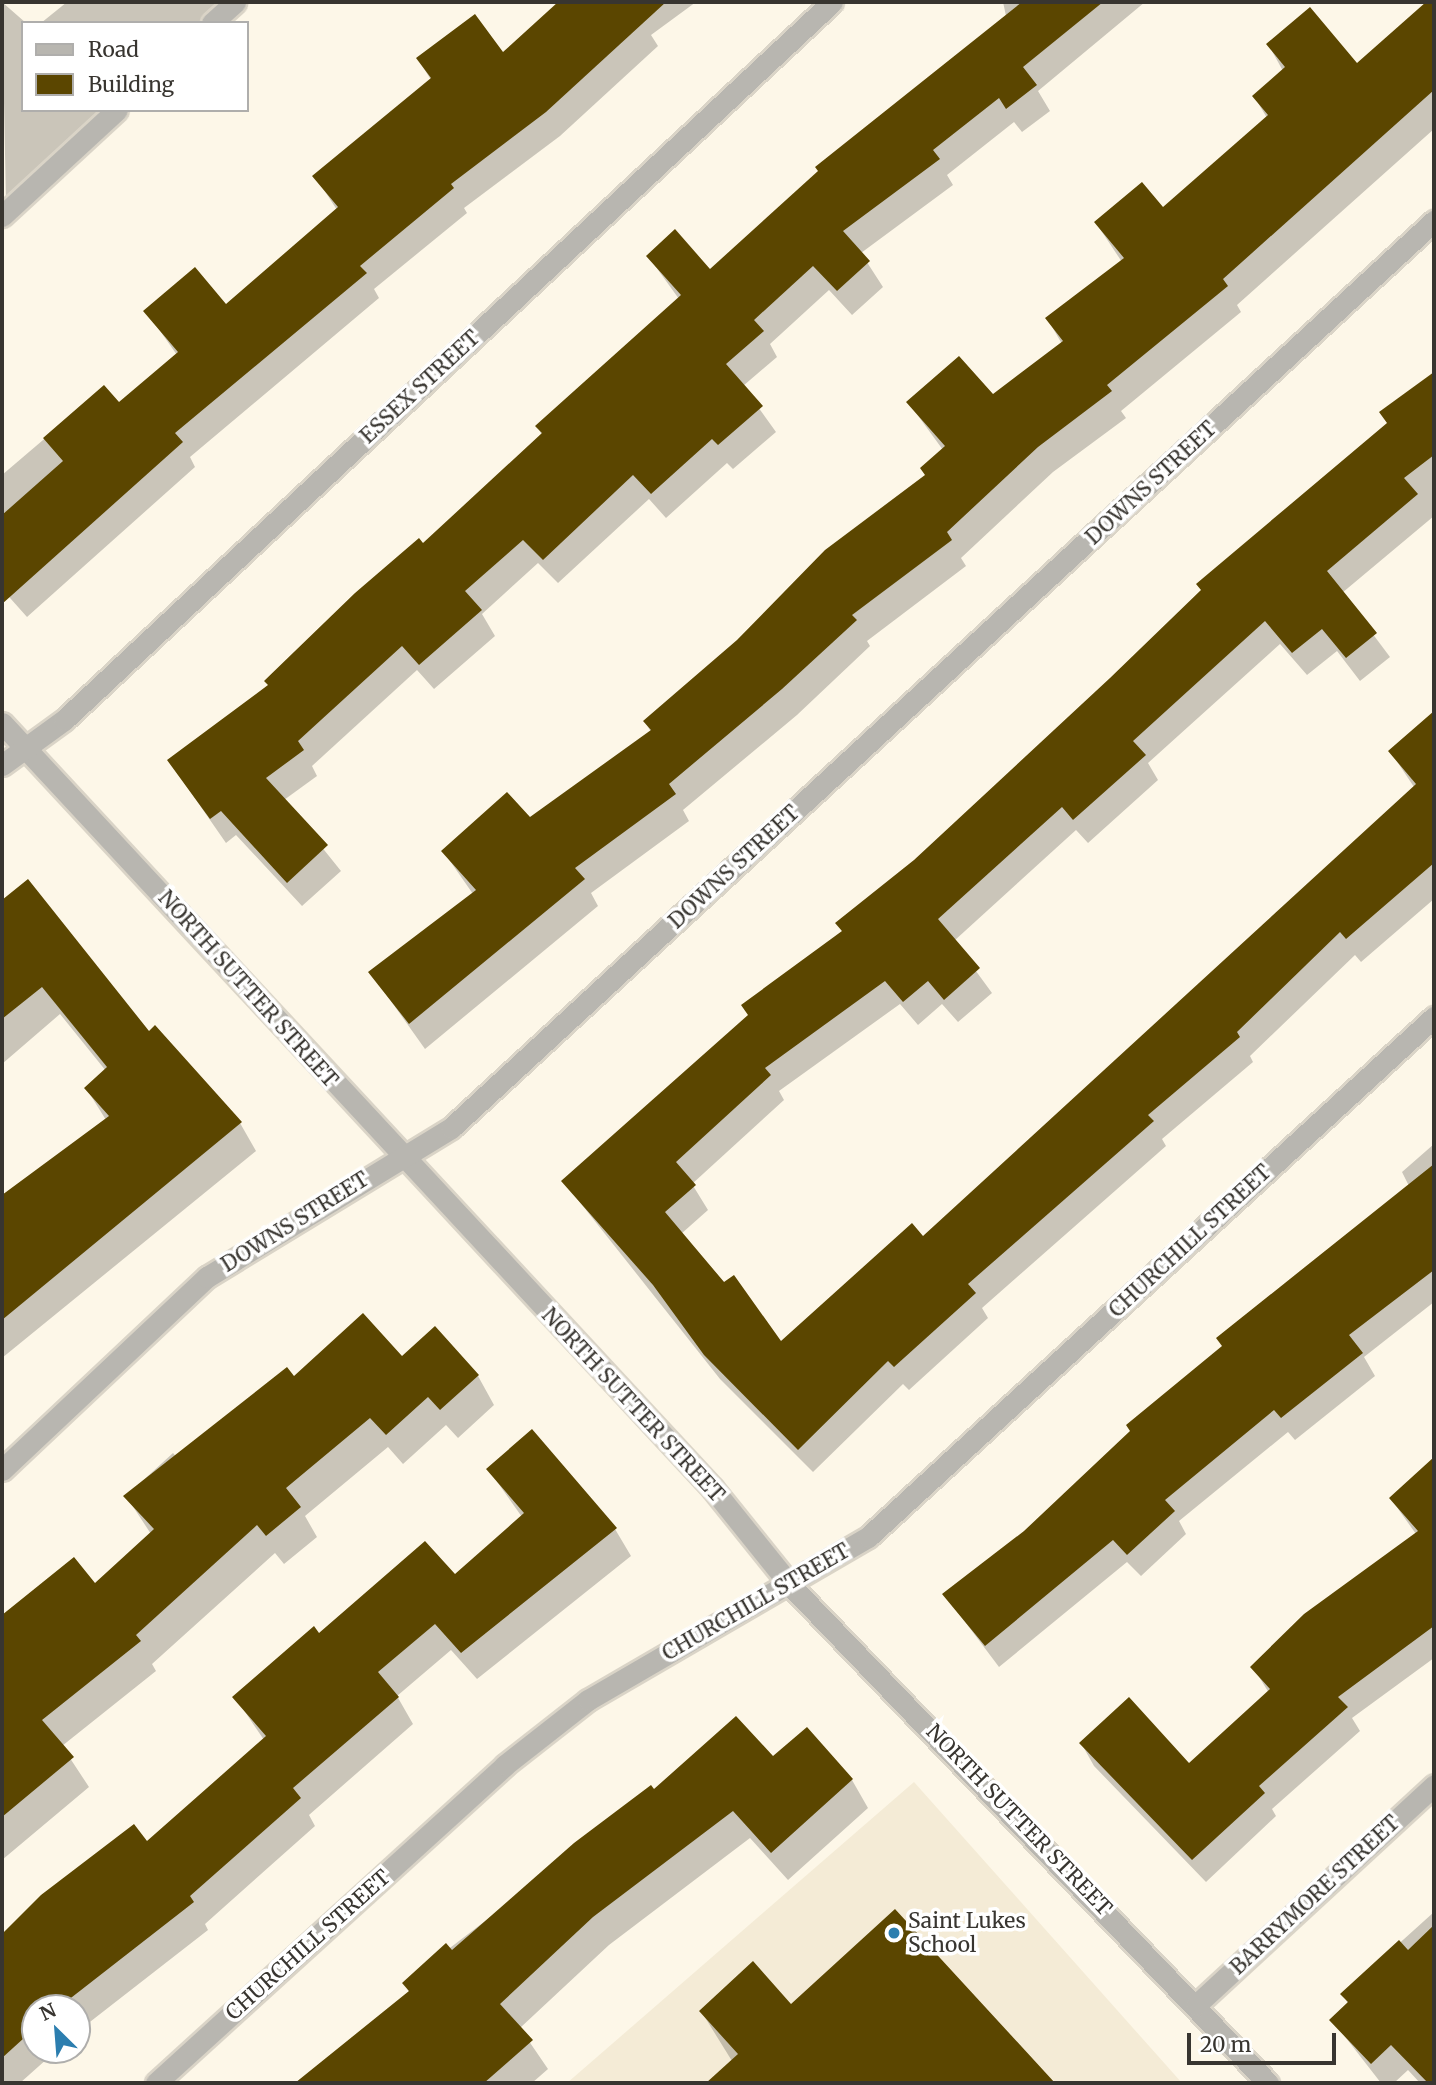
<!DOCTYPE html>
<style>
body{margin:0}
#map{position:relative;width:1436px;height:2085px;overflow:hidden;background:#fdf7e8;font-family:Merriweather,serif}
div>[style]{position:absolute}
.built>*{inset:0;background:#f4ebd6}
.shadow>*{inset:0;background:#0003}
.building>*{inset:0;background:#5b4600}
.roads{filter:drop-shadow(2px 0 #dad4c7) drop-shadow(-2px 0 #dad4c7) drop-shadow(0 2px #dad4c7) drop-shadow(0 -2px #dad4c7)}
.service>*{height:21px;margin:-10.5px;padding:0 10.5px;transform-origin:10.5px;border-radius:10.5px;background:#b8b6b0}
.minor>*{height:21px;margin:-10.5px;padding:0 10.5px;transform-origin:10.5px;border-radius:10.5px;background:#b8b6b0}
.dots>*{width:19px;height:19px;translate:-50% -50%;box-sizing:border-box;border:4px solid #fff;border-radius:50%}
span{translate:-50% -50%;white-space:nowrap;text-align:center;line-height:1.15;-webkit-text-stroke:7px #fff;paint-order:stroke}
.street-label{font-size:21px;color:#383530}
.poi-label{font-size:21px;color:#383530}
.left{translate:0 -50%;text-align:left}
.frame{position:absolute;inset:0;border:4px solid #383530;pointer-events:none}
.legend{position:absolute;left:21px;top:21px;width:228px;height:91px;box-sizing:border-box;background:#fff;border:2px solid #afaeac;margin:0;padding:9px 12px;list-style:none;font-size:21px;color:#383530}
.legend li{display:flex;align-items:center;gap:14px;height:35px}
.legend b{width:35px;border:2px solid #afaeac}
.north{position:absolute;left:21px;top:1994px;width:70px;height:70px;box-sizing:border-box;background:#fff;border:2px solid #afaeac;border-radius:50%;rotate:335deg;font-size:19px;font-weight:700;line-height:28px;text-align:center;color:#383530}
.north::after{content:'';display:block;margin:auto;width:24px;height:32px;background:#2c7eaf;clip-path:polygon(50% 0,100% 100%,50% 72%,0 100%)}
.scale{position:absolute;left:1187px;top:2033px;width:149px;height:32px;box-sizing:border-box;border:4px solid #383530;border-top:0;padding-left:9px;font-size:21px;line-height:24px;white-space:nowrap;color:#383530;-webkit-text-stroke:5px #fff;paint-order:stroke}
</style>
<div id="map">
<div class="built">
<div style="clip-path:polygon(914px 1782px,1182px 2083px,567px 2083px)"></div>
</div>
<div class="shadow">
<div style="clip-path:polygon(2px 2px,26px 23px,23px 110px,106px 110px,6px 204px)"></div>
<div style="clip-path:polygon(67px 2px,243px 2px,217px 23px,41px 23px)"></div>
<div style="clip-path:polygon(562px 2px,696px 2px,651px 35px,658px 46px,560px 136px,464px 208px,467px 213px,374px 289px,379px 298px,190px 457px,195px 467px,27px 617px,2px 589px,2px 475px,104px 388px,119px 404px,177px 355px,146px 311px,226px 306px,337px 210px,315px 176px,431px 80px,418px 59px,503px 54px)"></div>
<div style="clip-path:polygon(1003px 2px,1145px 2px,1038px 91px,1050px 111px,1022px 132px,1014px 122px,947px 175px,953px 185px,861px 253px,883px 287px,852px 315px,829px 290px,770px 344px,777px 357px,743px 386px,776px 432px,733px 469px,727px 463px,666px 518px,649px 499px,558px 583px,538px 563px,482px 614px,495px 636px,434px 689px,417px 670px,312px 766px,317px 776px,284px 800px,341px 871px,302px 906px,236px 835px,226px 843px,169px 761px,270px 687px,542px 435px,537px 426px,679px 299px,648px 256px,710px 271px,1006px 16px)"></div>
<div style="clip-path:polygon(1427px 2px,1434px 2px,1434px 129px,1237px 305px,1241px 312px,1121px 411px,1126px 418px,1053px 472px,961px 558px,966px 566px,867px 641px,870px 646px,797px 715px,683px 810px,689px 821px,591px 893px,598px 906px,425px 1049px,371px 973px,473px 894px,443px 851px,530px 819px,651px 732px,645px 722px,926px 476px,943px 450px,908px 402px,992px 397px,1062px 344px,1047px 318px,1122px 262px,1096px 223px,1163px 210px,1267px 118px,1254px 96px,1283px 71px,1268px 44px,1357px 65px)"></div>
<div style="clip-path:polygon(1434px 375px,1434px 516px,1342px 593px,1390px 657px,1360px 681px,1337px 651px,1307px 675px,1280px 644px,1148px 763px,1158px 780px,1088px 843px,1076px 830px,954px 941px,992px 993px,958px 1022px,942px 1004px,918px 1025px,900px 1004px,779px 1091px,784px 1100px,692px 1184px,708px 1210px,681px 1234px,780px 1344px,923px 1238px,1414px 787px,1390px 751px,1434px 713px,1434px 899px,1361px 962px,1355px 955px,1250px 1056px,1253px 1062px,1162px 1139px,1166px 1146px,982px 1308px,988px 1318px,909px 1390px,903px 1384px,813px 1472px,720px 1379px,563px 1181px,843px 933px,837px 923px,915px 861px,1388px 424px,1382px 413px)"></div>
<div style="clip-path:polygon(28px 881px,149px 1033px,240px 1123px,256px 1151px,2px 1358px,2px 1220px,106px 1120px,86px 1088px,106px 1071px,60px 1014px,2px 1064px,2px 901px)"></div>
<div style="clip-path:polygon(1434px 1144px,1434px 1302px,1364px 1357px,1375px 1376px,1295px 1440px,1288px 1432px,1179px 1521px,1186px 1534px,1141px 1576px,1127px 1562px,999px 1667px,944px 1594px,1025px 1532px,1409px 1186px,1402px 1172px)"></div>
<div style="clip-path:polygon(402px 1358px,478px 1376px,494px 1405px,458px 1438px,446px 1425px,403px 1464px,388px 1447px,305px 1516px,317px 1537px,284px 1564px,275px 1553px,152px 1664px,156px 1671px,62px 1746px,89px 1787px,2px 1860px,2px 1617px,74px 1559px,95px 1586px,151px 1534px,126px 1496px,173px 1453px,178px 1459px,294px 1379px)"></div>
<div style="clip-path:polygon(1434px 1460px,1434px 1658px,1352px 1718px,1360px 1731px,1272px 1809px,1276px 1816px,1206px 1882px,1094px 1766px,1081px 1743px,1188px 1765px,1269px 1693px,1253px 1667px,1416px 1534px,1391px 1499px)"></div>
<div style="clip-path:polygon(488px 1469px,615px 1529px,631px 1556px,477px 1679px,451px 1650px,397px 1696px,413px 1724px,309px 1815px,315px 1826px,205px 1924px,208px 1930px,77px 2032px,77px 2008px,35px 2008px,35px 2050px,57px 2050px,20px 2083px,2px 2083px,2px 1934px,42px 1896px,147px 1844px,264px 1740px,235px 1697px,319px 1635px,455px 1576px,522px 1517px)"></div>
<div style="clip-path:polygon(773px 1759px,852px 1780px,868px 1808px,788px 1880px,750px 1838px,609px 1945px,520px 2028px,548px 2069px,532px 2083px,297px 2083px,409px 1992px,404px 1983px,654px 1792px)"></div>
<div style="clip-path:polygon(1434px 1912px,1434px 2083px,1420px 2083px,1408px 2070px,1394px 2083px,1381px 2083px,1332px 2020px,1348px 2004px,1343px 1994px)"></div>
<div style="clip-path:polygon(791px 2007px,1048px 2078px,1051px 2083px,708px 2083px,732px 2061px,701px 2011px)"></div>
</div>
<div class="building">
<div style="clip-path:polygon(558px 2px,666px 2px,546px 112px,451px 184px,454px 188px,360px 266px,367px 273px,175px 433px,183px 442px,2px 604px,2px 515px,63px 461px,43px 438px,104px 385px,119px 402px,178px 352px,143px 311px,195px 267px,226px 304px,338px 207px,312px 176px,431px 78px,416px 58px,475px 14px,503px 52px)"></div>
<div style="clip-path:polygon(1022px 2px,1103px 2px,1023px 67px,1037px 85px,1006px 109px,999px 98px,933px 150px,940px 159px,843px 231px,870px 261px,837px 291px,813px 266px,754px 320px,764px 331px,726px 364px,763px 406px,718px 445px,712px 439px,651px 494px,633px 475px,543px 560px,523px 540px,465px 591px,482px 610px,419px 665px,402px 646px,298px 741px,304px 750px,266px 778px,328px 845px,287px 883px,221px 811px,210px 819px,167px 760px,268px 685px,264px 681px,355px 593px,419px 538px,423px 543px,542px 433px,535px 426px,681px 295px,646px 256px,675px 229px,710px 269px,818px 171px,815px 167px)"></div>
<div style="clip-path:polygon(1426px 2px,1434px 2px,1434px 90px,1223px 279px,1228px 286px,1107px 385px,1112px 391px,1038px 447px,947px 532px,952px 540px,852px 615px,857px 620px,782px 689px,669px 784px,676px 794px,575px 868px,585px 879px,409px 1024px,368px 972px,476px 890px,441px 851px,507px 792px,530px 817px,651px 730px,643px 721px,737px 640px,825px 550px,925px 475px,920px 468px,945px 446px,906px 402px,959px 356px,993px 394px,1063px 341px,1045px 318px,1124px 258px,1094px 222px,1142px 182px,1163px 207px,1268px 115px,1252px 96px,1285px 67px,1266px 44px,1310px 7px,1357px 63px)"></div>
<div style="clip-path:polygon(1434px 372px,1434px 455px,1404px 478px,1418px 494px,1327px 571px,1377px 633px,1346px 658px,1322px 629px,1292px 653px,1265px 621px,1133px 741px,1146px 755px,1073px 820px,1062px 807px,938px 919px,980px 968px,944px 1000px,928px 981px,903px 1002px,885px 981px,765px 1068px,771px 1075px,676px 1162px,696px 1185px,665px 1212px,724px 1282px,734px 1275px,781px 1341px,912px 1223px,923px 1236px,1416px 784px,1388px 751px,1434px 711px,1434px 863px,1346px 939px,1340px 932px,1237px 1032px,1240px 1037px,1148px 1115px,1154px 1121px,968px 1284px,976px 1293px,894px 1367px,888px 1361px,798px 1450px,704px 1355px,653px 1285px,561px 1181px,748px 1015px,741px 1005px,842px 931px,835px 923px,914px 860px,1110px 678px,1201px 590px,1196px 584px,1387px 423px,1379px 412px)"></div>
<div style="clip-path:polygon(28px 879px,149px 1031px,155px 1025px,242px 1122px,2px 1320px,2px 1195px,109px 1116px,84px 1088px,107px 1067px,42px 987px,2px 1019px,2px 900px)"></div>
<div style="clip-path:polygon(1434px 1164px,1434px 1270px,1349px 1335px,1363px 1353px,1281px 1418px,1274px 1410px,1165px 1500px,1175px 1511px,1127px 1555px,1113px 1540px,985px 1646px,942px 1594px,1024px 1531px,1130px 1431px,1126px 1425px,1222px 1346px,1216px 1338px)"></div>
<div style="clip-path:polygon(363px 1313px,402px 1356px,435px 1326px,479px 1375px,440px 1410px,428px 1397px,386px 1435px,370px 1418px,286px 1488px,301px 1507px,266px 1536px,257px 1525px,136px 1635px,141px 1641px,42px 1720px,74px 1757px,2px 1817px,2px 1615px,74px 1557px,95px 1583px,154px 1529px,123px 1496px,287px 1367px,294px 1376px)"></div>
<div style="clip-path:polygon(532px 1429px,617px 1528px,461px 1653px,435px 1624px,378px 1672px,399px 1697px,293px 1788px,301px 1798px,190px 1896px,194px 1902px,58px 2008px,35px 2008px,35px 2028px,2px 2058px,2px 1934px,41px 1895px,134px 1824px,147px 1841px,266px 1736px,232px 1697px,314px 1626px,319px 1633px,425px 1541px,455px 1574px,524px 1513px,486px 1469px)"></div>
<div style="clip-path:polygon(1434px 1457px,1434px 1626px,1338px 1697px,1348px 1707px,1259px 1786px,1265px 1793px,1192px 1860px,1079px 1743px,1129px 1697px,1189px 1763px,1270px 1689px,1250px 1667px,1304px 1614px,1418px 1531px,1389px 1498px)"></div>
<div style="clip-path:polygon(736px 1716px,773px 1756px,807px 1727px,853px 1779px,771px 1853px,733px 1811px,593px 1917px,500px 2004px,533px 2040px,484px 2083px,295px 2083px,409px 1991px,402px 1983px,446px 1943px,452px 1950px,574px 1843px,651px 1785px,654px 1789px)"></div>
<div style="clip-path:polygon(895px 1909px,1055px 2083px,706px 2083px,738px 2054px,699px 2011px,753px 1961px,791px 2004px)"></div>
<div style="clip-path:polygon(1434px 1925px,1434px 2083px,1428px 2083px,1391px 2045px,1371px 2064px,1329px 2020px,1348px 2002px,1340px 1994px,1399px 1940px,1408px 1950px)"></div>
</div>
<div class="roads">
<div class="service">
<div style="left:212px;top:23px;width:31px;rotate:-42deg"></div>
<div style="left:2px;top:216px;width:156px;rotate:-42.7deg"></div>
</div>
<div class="minor">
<div style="left:2px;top:723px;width:1045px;rotate:47.13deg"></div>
<div style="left:713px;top:1489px;width:124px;rotate:51.2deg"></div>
<div style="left:791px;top:1586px;width:689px;rotate:46.18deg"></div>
<div style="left:2px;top:765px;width:77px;rotate:-36deg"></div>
<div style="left:64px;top:720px;width:1051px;rotate:-43.07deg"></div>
<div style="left:2px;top:1470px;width:282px;rotate:-43.3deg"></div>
<div style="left:207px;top:1277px;width:286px;rotate:-31.4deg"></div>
<div style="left:451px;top:1128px;width:1338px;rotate:-42.7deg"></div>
<div style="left:1196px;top:2005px;width:324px;rotate:-42.7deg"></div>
<div style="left:156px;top:2083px;width:472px;rotate:-42.3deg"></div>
<div style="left:505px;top:1765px;width:105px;rotate:-38.1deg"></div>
<div style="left:588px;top:1700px;width:324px;rotate:-30.2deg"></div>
<div style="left:868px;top:1537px;width:769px;rotate:-42.57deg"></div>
</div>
</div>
<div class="dots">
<div style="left:894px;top:1933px;background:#2c7eaf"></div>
</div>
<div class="street-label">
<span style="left:420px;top:387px;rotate:-43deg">ESSEX STREET</span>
<span style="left:1151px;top:483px;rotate:-43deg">DOWNS STREET</span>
<span style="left:734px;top:867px;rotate:-43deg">DOWNS STREET</span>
<span style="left:248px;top:989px;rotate:48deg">NORTH SUTTER STREET</span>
<span style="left:295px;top:1222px;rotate:-32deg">DOWNS STREET</span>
<span style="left:1190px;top:1241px;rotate:-43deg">CHURCHILL STREET</span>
<span style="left:633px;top:1405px;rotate:47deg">NORTH SUTTER STREET</span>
<span style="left:756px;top:1602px;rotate:-30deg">CHURCHILL STREET</span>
<span style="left:1019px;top:1820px;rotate:46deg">NORTH SUTTER STREET</span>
<span style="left:1315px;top:1895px;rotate:-43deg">BARRYMORE STREET</span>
<span style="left:308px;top:1945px;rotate:-42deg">CHURCHILL STREET</span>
</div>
<div class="poi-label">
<span class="left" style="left:908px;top:1933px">Saint Lukes<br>School</span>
</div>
<div class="frame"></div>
<ul class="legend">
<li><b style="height:9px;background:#b8b6b0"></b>Road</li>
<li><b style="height:19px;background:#5b4600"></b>Building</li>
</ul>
<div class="north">N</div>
<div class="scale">20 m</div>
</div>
